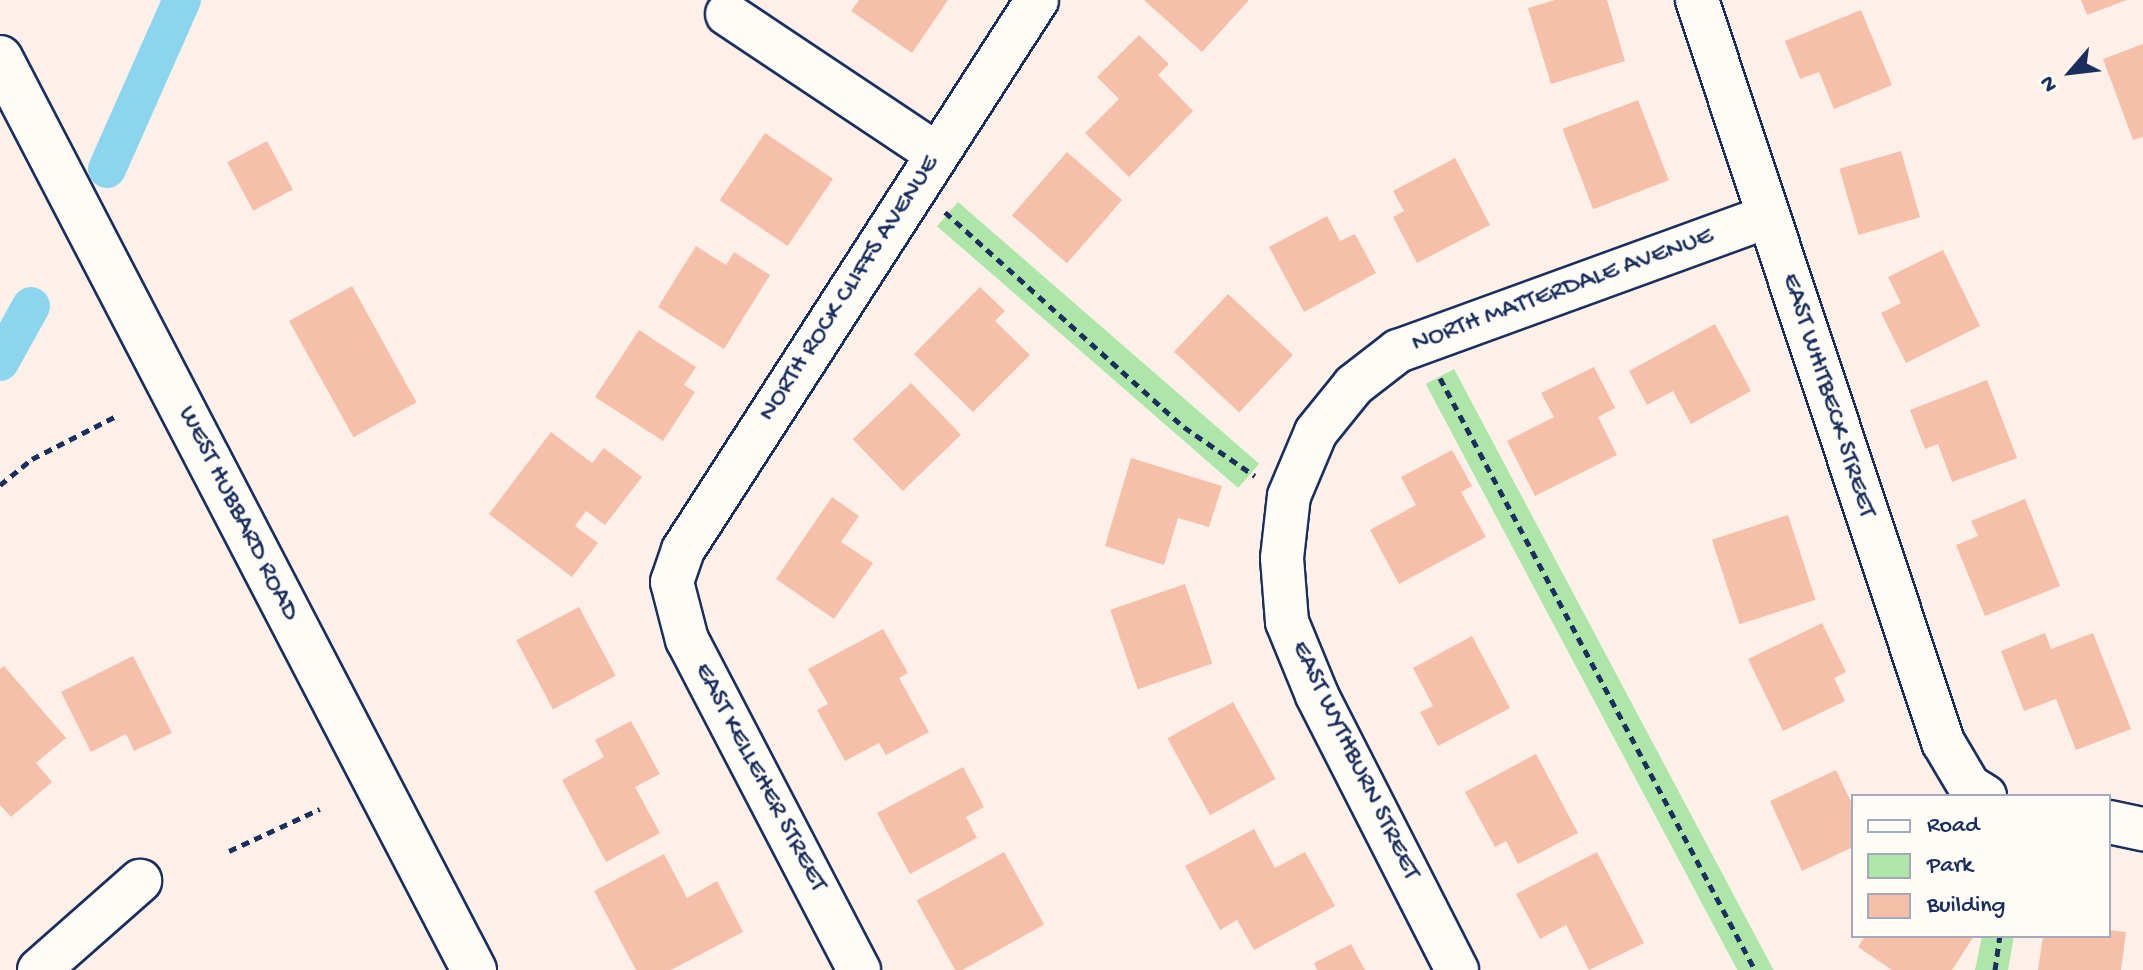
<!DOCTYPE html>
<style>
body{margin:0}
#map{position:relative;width:2143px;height:970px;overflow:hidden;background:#fcf0e8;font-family:"Gochi Hand",sans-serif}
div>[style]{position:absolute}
.green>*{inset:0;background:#aee5a9;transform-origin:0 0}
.canal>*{height:38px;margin:-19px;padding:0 19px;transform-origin:19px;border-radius:19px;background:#8cd5ee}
.building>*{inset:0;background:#f6bfaa;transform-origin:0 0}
.path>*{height:5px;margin-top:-2.5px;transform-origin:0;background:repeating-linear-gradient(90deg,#1b2f5e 0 8px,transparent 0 14px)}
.roads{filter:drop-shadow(2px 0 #1b2f5e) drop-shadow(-2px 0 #1b2f5e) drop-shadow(0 2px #1b2f5e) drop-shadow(0 -2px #1b2f5e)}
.street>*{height:42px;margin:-21px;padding:0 21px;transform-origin:21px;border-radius:21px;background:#fdfcf7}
.secondary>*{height:44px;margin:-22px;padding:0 22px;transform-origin:22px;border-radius:22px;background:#fdfcf7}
span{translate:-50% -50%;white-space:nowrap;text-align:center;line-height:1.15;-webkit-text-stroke:6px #fdfcf7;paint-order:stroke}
.street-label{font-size:26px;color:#1b2f5e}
.legend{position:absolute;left:1851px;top:794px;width:260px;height:144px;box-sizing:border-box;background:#fdfcf7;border:2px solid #a3aaba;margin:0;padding:10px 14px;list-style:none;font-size:24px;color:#1b2f5e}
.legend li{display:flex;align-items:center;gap:16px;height:40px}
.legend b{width:40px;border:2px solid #a3aaba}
.north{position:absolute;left:2031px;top:32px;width:80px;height:80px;-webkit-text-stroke:6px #fdfcf7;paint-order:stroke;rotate:242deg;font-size:22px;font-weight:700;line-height:32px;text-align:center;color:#1b2f5e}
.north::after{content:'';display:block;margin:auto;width:28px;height:36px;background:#1b2f5e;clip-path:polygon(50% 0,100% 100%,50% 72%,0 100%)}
</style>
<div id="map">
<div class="green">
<div style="left:958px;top:202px;width:399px;height:32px;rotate:41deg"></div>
<div style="left:1454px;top:369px;width:681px;height:32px;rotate:62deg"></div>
<div style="clip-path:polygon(1982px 936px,2014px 936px,2008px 970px,1975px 970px)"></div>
</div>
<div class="canal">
<div style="left:107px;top:169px;width:185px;rotate:-66.1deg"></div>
<div style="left:0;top:362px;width:64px;rotate:-61deg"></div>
</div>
<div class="building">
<div style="clip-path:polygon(859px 0,948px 0,912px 53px,851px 11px)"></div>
<div style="clip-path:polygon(1144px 0,1249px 0,1202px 52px)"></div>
<div style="clip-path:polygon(1555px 0,1607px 0,1625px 61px,1551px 84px,1528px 8px)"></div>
<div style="clip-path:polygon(2081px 0,2127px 0,2087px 15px)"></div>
<div style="clip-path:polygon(1861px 10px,1892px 85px,1834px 109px,1819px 72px,1800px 79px,1785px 41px)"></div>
<div style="clip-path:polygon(1139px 35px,1169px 64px,1158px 75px,1193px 111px,1129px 177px,1085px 133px,1119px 99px,1097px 77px)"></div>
<div style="clip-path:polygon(2143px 44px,2143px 137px,2133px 140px,2103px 59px)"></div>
<div style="left:1638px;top:100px;width:86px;height:81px;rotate:69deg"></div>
<div style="left:765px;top:133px;width:82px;height:81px;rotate:34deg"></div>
<div style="left:267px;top:141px;width:55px;height:45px;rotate:62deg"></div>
<div style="left:1901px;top:151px;width:69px;height:64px;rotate:74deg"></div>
<div style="left:1067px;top:152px;width:73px;height:84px;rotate:41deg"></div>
<div style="clip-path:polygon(1455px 158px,1490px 225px,1417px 263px,1393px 217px,1404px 211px,1393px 191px)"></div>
<div style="clip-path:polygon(1327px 216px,1340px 241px,1355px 234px,1376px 273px,1304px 312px,1269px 247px)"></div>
<div style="clip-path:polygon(696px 246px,726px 265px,734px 252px,770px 275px,724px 349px,658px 307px)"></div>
<div style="clip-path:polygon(1943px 250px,1980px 326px,1906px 363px,1881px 313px,1901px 303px,1888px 277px)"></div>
<div style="left:352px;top:286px;width:133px;height:72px;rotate:61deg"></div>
<div style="clip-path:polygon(980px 287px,1005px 311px,995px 321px,1030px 355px,973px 412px,914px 354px)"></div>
<div style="left:1228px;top:294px;width:89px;height:79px;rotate:43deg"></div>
<div style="clip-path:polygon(1715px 324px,1751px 391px,1691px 424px,1673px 391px,1647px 405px,1629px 371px)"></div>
<div style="clip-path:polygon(639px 330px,696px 367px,684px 385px,695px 392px,663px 441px,595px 397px)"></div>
<div style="clip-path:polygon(1594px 367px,1615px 408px,1598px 417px,1617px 455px,1535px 496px,1507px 441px,1554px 417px,1541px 393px)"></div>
<div style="clip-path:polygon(1987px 380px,2017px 458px,1952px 482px,1938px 444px,1925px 449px,1910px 410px)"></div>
<div style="left:911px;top:383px;width:72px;height:81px;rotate:46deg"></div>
<div style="clip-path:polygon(551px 432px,592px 463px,604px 448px,642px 477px,605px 525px,586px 511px,575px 526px,598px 543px,572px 577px,489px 514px)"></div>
<div style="clip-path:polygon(1452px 450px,1472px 486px,1461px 492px,1486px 537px,1399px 584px,1370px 530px,1416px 505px,1401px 477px)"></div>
<div style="clip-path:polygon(1131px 458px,1222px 486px,1209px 527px,1178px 518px,1164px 565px,1105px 546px)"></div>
<div style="clip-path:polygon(832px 497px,859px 516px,841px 542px,873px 563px,834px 619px,776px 579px)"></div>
<div style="clip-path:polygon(2025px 499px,2060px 586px,1985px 616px,1956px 545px,1978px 536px,1971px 521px)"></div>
<div style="left:1788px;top:515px;width:89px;height:80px;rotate:72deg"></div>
<div style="left:1185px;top:584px;width:84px;height:79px;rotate:71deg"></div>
<div style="left:579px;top:607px;width:78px;height:71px;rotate:62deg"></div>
<div style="clip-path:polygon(1822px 623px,1846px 672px,1834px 678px,1845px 701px,1783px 731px,1748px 659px)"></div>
<div style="clip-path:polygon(883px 629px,908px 673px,899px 678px,929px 732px,886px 755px,879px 743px,845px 761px,817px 710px,828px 704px,808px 669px)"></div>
<div style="clip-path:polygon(2045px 633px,2051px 649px,2093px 633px,2131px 729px,2076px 750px,2056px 699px,2024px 711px,2001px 651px)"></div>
<div style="clip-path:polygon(1472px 636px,1510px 708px,1438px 746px,1420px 712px,1433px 706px,1413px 668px)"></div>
<div style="clip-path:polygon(133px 656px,172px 733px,134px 751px,126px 734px,91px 752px,61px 692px)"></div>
<div style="clip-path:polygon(4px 666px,66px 738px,36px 763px,52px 782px,11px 817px,0 805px,0 669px)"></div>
<div style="left:1233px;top:702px;width:88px;height:75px;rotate:61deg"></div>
<div style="clip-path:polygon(631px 721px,660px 774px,635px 787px,660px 833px,606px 862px,562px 780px,604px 757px,595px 740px)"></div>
<div style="clip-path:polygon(1536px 754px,1578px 833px,1518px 864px,1506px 841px,1495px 847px,1465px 792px)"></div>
<div style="clip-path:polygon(963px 767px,984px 807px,966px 817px,977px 838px,910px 874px,877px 813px)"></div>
<div style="clip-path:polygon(1836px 770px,1853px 806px,1853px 847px,1802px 871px,1770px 801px)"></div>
<div style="clip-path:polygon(1254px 829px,1275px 868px,1305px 852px,1335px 906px,1254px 950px,1237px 920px,1220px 930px,1185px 866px)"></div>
<div style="left:1004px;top:852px;width:83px;height:100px;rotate:61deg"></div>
<div style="clip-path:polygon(1597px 852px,1644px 943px,1589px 970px,1566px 925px,1540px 939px,1516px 894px)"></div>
<div style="clip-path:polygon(664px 854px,687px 898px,717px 881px,743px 932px,671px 970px,636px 970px,594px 891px)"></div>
<div style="clip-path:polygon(2109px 930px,2126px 932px,2121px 970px,2038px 970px,2043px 936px,2109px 936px)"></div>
<div style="clip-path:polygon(1865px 936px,1974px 936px,1952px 970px,1892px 970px,1858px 947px)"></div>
<div style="clip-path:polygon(1351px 944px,1365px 970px,1317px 970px,1314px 963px)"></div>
</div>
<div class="path">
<div style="left:945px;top:212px;width:321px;rotate:42deg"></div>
<div style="left:1184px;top:427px;width:86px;rotate:34.6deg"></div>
<div style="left:1440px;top:378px;width:671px;rotate:61.98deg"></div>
<div style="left:0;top:485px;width:41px;rotate:-39.1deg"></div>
<div style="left:32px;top:459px;width:94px;rotate:-27.1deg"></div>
<div style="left:229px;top:851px;width:100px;rotate:-24.8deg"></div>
<div style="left:1995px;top:970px;width:34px;rotate:-82deg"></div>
</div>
<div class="roads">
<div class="street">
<div style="left:1697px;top:0;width:782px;rotate:71.66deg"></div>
<div style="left:1943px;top:742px;width:51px;rotate:59.4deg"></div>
<div style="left:1969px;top:786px;width:19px;rotate:32deg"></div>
<div style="left:727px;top:14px;width:252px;rotate:33.7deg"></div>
<div style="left:2109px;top:822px;width:35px;rotate:12deg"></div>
<div style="left:39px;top:970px;width:135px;rotate:-41.4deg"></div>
<div style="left:859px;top:970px;width:372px;rotate:-117.5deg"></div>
<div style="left:687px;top:640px;width:60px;rotate:-104.5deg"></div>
<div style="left:672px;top:582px;width:34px;rotate:-71deg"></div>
<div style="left:683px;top:550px;width:654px;rotate:-57.23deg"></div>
<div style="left:1457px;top:970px;width:309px;rotate:-117deg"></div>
<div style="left:1317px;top:695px;width:79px;rotate:-112.3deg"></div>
<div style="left:1287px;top:622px;width:64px;rotate:-94.5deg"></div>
<div style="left:1282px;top:558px;width:62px;rotate:-83.6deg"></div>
<div style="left:1289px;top:496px;width:69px;rotate:-67.1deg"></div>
<div style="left:1316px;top:432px;width:60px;rotate:-51deg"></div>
<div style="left:1354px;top:385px;width:56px;rotate:-37.7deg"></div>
<div style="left:1398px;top:351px;width:393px;rotate:-20deg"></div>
</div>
<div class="secondary">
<div style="left:0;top:58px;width:1028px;rotate:62.54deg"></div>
</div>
</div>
<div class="street-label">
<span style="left:850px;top:289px;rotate:-57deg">NORTH ROCK CLIFFS AVENUE</span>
<span style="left:1563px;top:291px;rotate:-20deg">NORTH MATTERDALE AVENUE</span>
<span style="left:1827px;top:396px;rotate:72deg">EAST WHITBECK STREET</span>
<span style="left:237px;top:514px;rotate:63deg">WEST HUBBARD ROAD</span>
<span style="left:1354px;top:761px;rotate:64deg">EAST WYTHBURN STREET</span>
<span style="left:759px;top:778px;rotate:62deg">EAST KELLEHER STREET</span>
</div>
<ul class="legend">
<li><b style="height:10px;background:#fdfcf7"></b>Road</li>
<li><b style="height:22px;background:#aee5a9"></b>Park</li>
<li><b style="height:22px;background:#f6bfaa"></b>Building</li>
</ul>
<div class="north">N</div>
</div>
